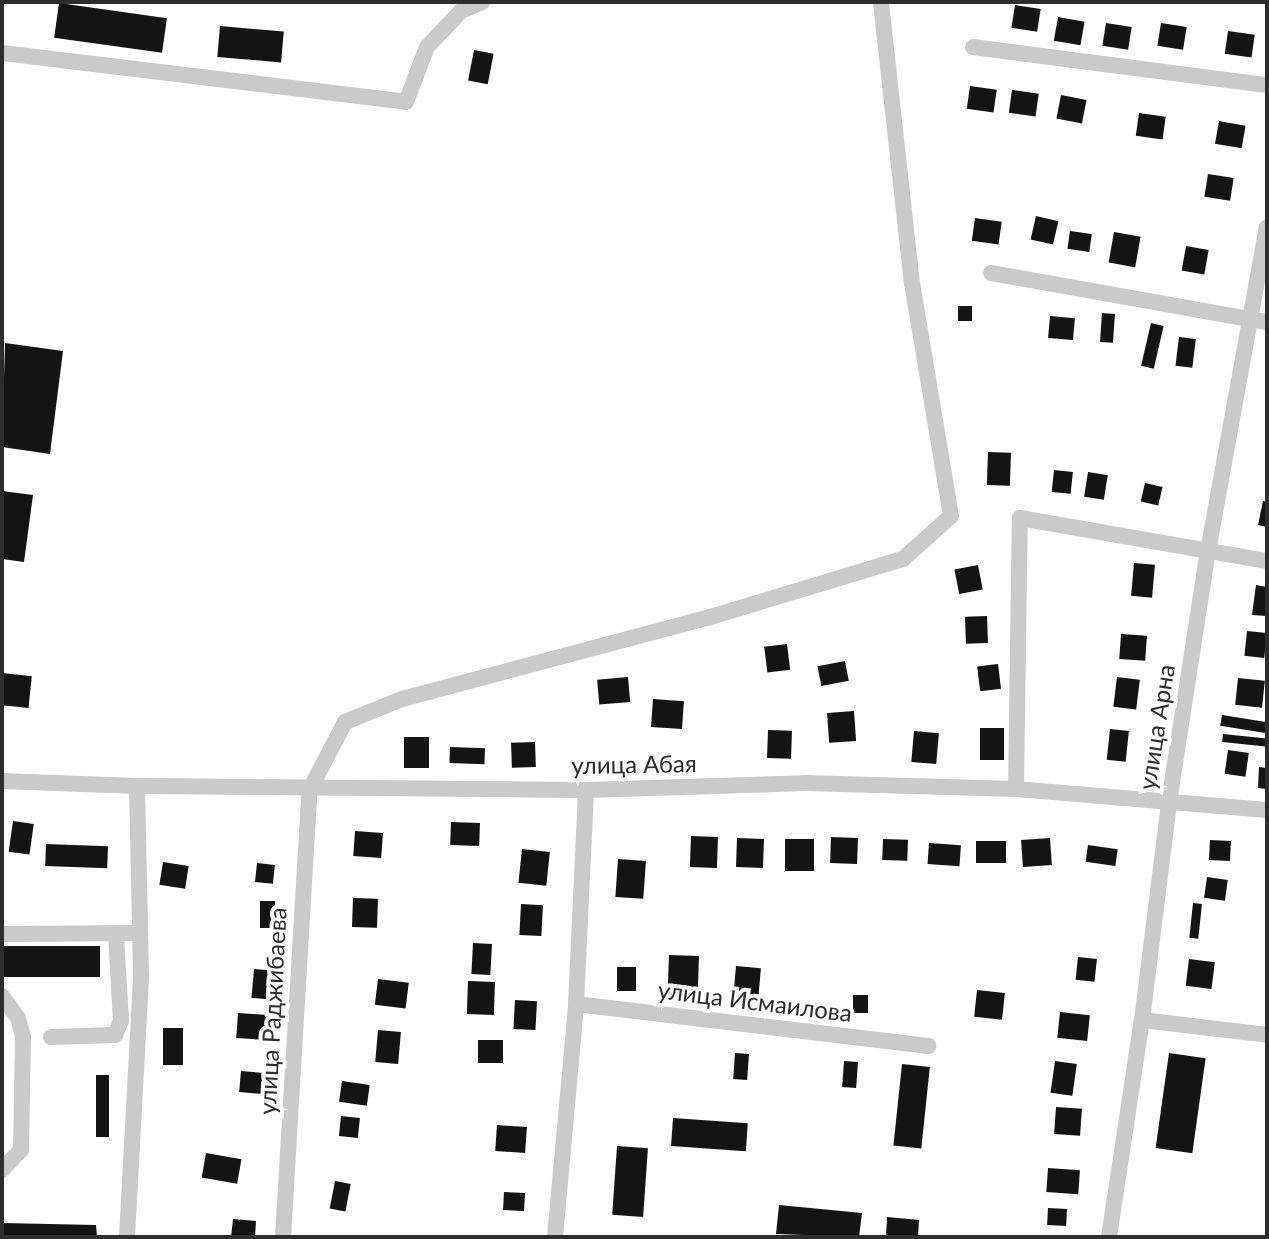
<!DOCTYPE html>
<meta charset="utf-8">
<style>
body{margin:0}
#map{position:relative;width:1269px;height:1239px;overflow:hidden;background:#fff;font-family:Lato,sans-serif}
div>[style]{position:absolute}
.building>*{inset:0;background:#141414;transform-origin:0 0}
.minor>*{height:16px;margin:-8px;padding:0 8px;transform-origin:8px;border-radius:8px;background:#cacaca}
span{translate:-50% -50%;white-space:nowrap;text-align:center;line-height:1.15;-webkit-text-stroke:8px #fff;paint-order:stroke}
.street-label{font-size:24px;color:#2d2d2d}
.frame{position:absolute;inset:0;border:4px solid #2d2d2d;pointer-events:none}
</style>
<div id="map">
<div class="building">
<div style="left:59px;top:3px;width:109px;height:35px;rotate:8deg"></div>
<div style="left:1015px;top:5px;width:26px;height:23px;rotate:9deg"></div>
<div style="left:1058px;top:17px;width:27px;height:24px;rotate:10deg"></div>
<div style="left:1106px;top:23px;width:26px;height:23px;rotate:9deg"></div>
<div style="left:1161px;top:23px;width:26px;height:23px;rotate:9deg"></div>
<div style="left:220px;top:26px;width:64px;height:31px;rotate:5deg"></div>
<div style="left:1228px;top:31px;width:27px;height:23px;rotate:8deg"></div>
<div style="left:474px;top:50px;width:20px;height:31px;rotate:11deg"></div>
<div style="left:970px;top:86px;width:27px;height:23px;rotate:8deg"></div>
<div style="left:1012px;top:90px;width:27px;height:23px;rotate:8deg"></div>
<div style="left:1061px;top:95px;width:26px;height:24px;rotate:11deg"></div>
<div style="left:1139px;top:113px;width:27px;height:23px;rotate:8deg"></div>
<div style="left:1219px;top:121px;width:27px;height:23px;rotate:10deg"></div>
<div style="left:1208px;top:174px;width:26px;height:23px;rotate:9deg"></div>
<div style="left:1036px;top:216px;width:23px;height:24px;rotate:13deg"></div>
<div style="left:975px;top:218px;width:27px;height:23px;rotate:8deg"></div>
<div style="left:1070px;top:231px;width:22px;height:18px;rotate:8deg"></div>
<div style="left:1114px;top:232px;width:27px;height:31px;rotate:10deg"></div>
<div style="left:1186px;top:246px;width:23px;height:25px;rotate:10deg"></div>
<div style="left:958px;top:306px;width:14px;height:15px"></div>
<div style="left:1102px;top:313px;width:13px;height:29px;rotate:4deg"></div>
<div style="left:1050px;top:316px;width:25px;height:22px;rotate:5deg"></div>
<div style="left:1151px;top:323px;width:13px;height:44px;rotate:13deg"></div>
<div style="left:1179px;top:337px;width:17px;height:29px;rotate:7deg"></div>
<div style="clip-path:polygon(5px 343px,63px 351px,50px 454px,2px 447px)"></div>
<div style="left:988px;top:452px;width:23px;height:33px;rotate:2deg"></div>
<div style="left:1054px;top:470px;width:19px;height:22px;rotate:6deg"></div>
<div style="left:1088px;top:472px;width:20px;height:25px;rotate:9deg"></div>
<div style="left:1145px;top:483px;width:18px;height:19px;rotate:13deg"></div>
<div style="clip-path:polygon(2px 491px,33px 495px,24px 562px,2px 559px)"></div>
<div style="clip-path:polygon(1263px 501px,1267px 502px,1267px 527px,1258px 525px)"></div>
<div style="left:1134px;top:563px;width:21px;height:33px;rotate:5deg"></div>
<div style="left:978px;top:565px;width:25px;height:24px;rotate:79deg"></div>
<div style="clip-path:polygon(1256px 585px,1267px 587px,1267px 616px,1252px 615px)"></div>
<div style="left:987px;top:616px;width:27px;height:22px;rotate:88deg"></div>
<div style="left:1247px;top:631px;width:20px;height:25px;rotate:6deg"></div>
<div style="left:1121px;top:634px;width:26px;height:25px;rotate:4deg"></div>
<div style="left:787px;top:644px;width:26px;height:23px;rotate:83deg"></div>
<div style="left:845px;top:661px;width:20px;height:28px;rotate:79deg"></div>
<div style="left:998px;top:664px;width:25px;height:21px;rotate:83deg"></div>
<div style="left:2px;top:673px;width:30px;height:32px;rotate:6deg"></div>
<div style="left:628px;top:677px;width:25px;height:31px;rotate:85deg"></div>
<div style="left:1117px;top:677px;width:23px;height:30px;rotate:7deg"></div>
<div style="left:1238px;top:678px;width:27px;height:27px;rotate:6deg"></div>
<div style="left:653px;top:699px;width:31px;height:28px;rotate:4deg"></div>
<div style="left:854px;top:711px;width:30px;height:27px;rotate:86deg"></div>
<div style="left:1222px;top:715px;width:46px;height:11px;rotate:9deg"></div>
<div style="left:980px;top:728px;width:24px;height:32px"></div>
<div style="left:1110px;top:729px;width:19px;height:31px;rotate:6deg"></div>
<div style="left:768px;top:730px;width:24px;height:28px;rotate:2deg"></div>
<div style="left:914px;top:731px;width:25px;height:31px;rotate:5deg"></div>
<div style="left:1223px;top:734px;width:44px;height:8px;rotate:6deg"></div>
<div style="left:404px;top:737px;width:25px;height:31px"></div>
<div style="left:535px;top:742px;width:25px;height:24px;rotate:88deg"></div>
<div style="left:450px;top:747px;width:35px;height:16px;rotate:2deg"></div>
<div style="left:1228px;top:750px;width:21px;height:24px;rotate:8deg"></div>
<div style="clip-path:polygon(1259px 767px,1267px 768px,1267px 789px,1258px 788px)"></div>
<div style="left:13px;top:821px;width:21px;height:31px;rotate:8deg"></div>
<div style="left:451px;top:822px;width:29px;height:23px;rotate:2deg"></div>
<div style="left:355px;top:831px;width:28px;height:25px;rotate:4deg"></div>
<div style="left:691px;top:836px;width:27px;height:31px;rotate:2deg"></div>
<div style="left:831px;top:837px;width:27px;height:26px;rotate:2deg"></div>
<div style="left:737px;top:838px;width:27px;height:29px;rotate:2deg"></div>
<div style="left:1050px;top:838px;width:27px;height:29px;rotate:86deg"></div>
<div style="left:785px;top:839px;width:29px;height:32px"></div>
<div style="left:883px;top:839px;width:25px;height:21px;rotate:2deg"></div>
<div style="left:1210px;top:840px;width:21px;height:20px;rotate:3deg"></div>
<div style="left:976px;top:841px;width:30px;height:22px"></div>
<div style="left:929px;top:843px;width:32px;height:21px;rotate:4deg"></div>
<div style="left:46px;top:844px;width:62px;height:22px;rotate:2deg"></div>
<div style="left:1088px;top:845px;width:30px;height:17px;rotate:8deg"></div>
<div style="left:522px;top:849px;width:28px;height:34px;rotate:6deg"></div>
<div style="left:618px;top:859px;width:28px;height:38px;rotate:4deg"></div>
<div style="left:163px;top:862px;width:26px;height:23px;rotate:9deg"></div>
<div style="left:257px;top:863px;width:18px;height:19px;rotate:6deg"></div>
<div style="left:1207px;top:877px;width:21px;height:21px;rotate:8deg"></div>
<div style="left:353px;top:898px;width:25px;height:29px;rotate:2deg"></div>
<div style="left:260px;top:901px;width:15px;height:27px"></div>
<div style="left:1193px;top:903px;width:9px;height:35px;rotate:6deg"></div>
<div style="left:521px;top:904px;width:22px;height:31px;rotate:3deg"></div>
<div style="left:473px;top:943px;width:19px;height:31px;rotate:3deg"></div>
<div style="left:2px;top:946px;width:98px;height:31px"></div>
<div style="left:669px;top:955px;width:30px;height:38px;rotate:2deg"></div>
<div style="left:1078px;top:957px;width:19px;height:23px;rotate:6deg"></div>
<div style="left:1189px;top:959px;width:26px;height:27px;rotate:7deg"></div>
<div style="left:736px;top:966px;width:25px;height:33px;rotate:5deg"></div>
<div style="left:617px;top:967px;width:19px;height:24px"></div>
<div style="left:254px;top:969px;width:21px;height:29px;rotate:5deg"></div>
<div style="left:378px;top:979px;width:31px;height:26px;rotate:7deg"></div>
<div style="left:468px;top:981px;width:27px;height:33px;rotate:2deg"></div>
<div style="left:977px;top:990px;width:28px;height:27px;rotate:6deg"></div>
<div style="left:853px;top:995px;width:15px;height:18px"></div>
<div style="left:515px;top:1000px;width:22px;height:29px;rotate:3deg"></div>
<div style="left:1060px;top:1012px;width:30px;height:26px;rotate:6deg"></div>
<div style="left:238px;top:1013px;width:29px;height:25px;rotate:4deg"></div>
<div style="left:163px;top:1028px;width:20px;height:37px"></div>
<div style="left:378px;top:1030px;width:23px;height:32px;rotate:5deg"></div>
<div style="left:478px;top:1040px;width:25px;height:23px"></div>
<div style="left:735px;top:1053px;width:14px;height:26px;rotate:4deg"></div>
<div style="left:1169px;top:1053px;width:37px;height:96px;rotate:8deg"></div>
<div style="left:844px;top:1061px;width:14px;height:26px;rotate:4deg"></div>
<div style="left:1055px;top:1061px;width:22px;height:32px;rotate:8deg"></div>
<div style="left:902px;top:1064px;width:28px;height:82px;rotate:6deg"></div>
<div style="left:241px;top:1071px;width:24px;height:21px;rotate:5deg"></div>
<div style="left:96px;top:1075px;width:13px;height:62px"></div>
<div style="left:342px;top:1081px;width:28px;height:21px;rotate:8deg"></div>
<div style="left:1056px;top:1107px;width:26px;height:27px;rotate:4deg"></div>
<div style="left:341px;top:1116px;width:19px;height:20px;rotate:6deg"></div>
<div style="left:673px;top:1118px;width:75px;height:28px;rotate:4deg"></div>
<div style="left:497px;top:1125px;width:30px;height:26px;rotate:4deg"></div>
<div style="left:617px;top:1146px;width:31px;height:69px;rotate:4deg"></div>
<div style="left:206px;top:1153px;width:36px;height:25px;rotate:10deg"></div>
<div style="left:1048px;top:1168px;width:32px;height:24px;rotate:4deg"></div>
<div style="left:335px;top:1181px;width:16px;height:28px;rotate:11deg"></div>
<div style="left:504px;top:1192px;width:21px;height:18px;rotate:3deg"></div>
<div style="clip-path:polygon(779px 1205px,862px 1213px,859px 1237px,776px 1234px)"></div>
<div style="left:1048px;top:1208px;width:19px;height:17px;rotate:3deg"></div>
<div style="clip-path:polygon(887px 1217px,919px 1220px,918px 1237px,886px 1237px)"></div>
<div style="clip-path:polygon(233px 1219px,256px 1221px,255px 1237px,231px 1237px)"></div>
<div style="clip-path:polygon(2px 1223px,96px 1225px,97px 1237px,2px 1237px)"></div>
</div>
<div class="minor">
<div style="left:973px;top:47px;width:296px;rotate:7.4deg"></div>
<div style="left:3px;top:53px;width:406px;rotate:6.9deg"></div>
<div style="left:406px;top:102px;width:59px;rotate:-69.1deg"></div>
<div style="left:427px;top:47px;width:50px;rotate:-46.6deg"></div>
<div style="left:461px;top:11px;width:23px;rotate:-23deg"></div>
<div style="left:991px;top:273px;width:280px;rotate:10.1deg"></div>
<div style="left:2px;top:781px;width:135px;rotate:2.1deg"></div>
<div style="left:137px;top:786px;width:449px;rotate:0.5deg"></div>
<div style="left:586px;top:790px;width:219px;rotate:-1.8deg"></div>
<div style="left:805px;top:783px;width:211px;rotate:1.6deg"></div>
<div style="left:1016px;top:789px;width:252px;rotate:4.8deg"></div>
<div style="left:1016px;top:789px;width:271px;rotate:-89.2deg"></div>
<div style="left:1020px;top:518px;width:251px;rotate:9.9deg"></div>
<div style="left:2px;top:934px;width:138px;rotate:-0.4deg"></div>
<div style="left:2px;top:996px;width:27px;rotate:54deg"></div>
<div style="left:18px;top:1018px;width:20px;rotate:75deg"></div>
<div style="left:23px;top:1037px;width:113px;rotate:91deg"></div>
<div style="left:21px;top:1150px;width:28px;rotate:134deg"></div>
<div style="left:576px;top:1004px;width:355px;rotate:6.8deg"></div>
<div style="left:1142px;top:1020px;width:126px;rotate:6.8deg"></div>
<div style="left:51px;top:1037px;width:64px;rotate:-1.8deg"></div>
<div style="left:115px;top:1035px;width:15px;rotate:-67deg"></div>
<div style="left:121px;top:1021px;width:87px;rotate:-93.3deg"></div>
<div style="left:127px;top:1237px;width:261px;rotate:-86.9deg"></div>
<div style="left:141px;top:976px;width:190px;rotate:-91.2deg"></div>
<div style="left:283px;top:1237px;width:449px;rotate:-86.6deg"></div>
<div style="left:310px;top:789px;width:76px;rotate:-62.4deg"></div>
<div style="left:345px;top:722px;width:61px;rotate:-22deg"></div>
<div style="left:402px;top:699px;width:316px;rotate:-14.9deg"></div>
<div style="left:707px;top:618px;width:205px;rotate:-16.8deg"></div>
<div style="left:903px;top:559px;width:64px;rotate:-41.9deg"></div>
<div style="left:951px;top:516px;width:235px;rotate:-99.5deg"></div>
<div style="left:912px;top:284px;width:284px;rotate:-96.3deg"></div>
<div style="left:555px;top:1237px;width:234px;rotate:-84.8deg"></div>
<div style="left:576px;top:1004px;width:214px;rotate:-87.3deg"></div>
<div style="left:1109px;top:1237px;width:219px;rotate:-81.4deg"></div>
<div style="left:1142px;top:1020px;width:220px;rotate:-82.9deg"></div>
<div style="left:1169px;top:802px;width:254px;rotate:-81.2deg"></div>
<div style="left:1208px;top:551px;width:329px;rotate:-79.7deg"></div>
</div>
<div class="street-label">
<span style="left:1156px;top:727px;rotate:-81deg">улица Арна</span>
<span style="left:634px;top:764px;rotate:-1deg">улица Абая</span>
<span style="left:755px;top:1001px;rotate:7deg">улица Исмаилова</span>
<span style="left:272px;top:1011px;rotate:-87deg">улица Раджибаева</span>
</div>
<div class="frame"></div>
</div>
